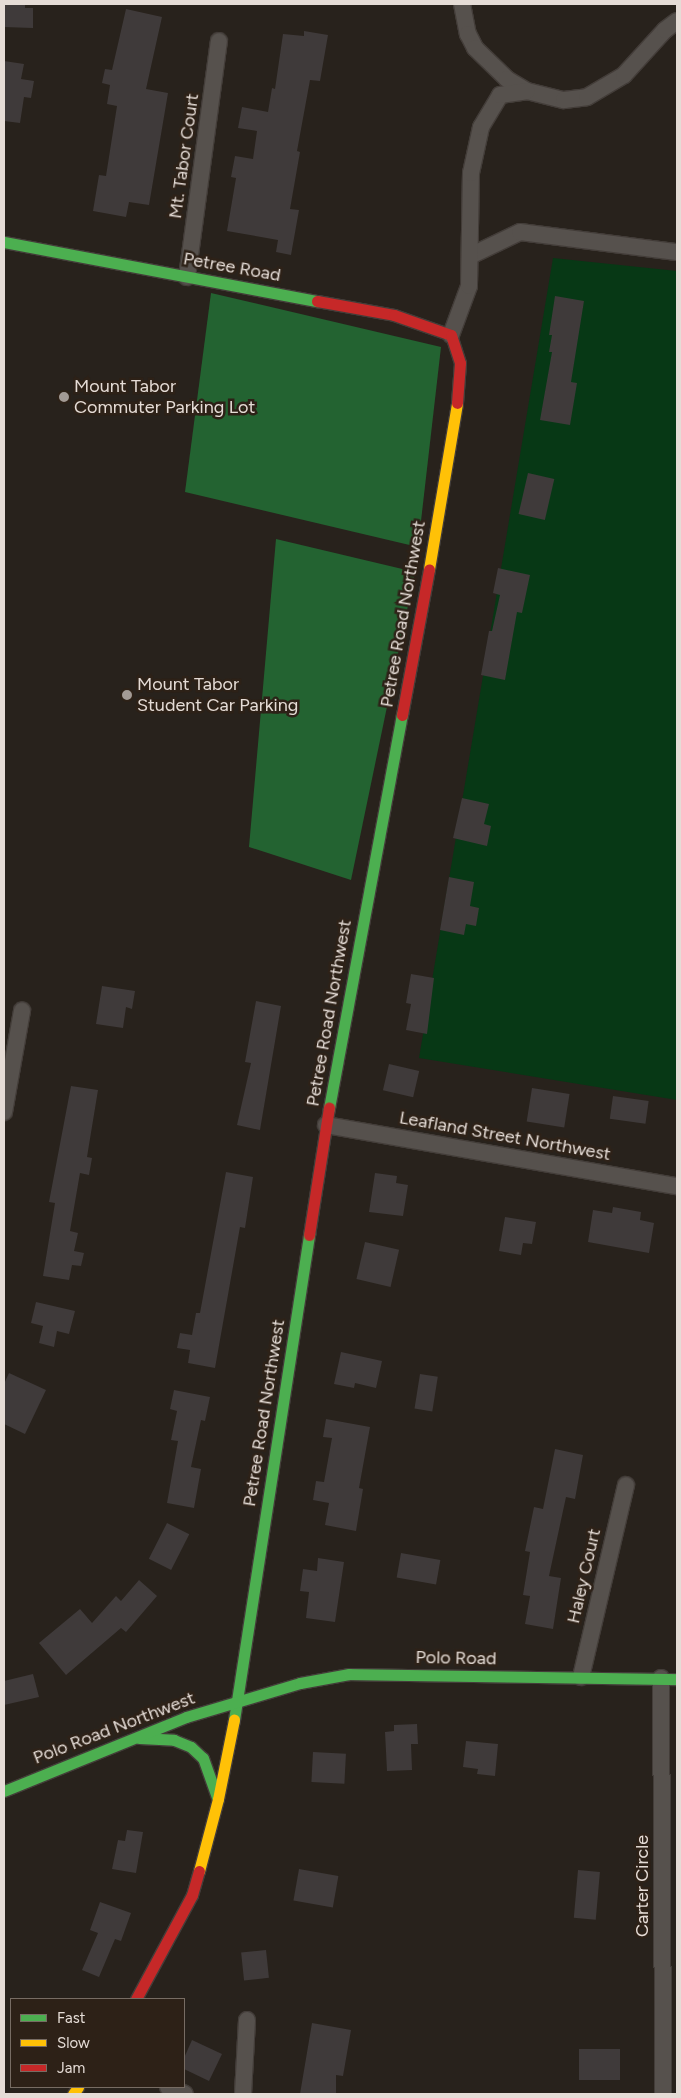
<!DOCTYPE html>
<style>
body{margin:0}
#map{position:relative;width:681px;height:2098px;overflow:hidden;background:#28221c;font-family:Figtree,sans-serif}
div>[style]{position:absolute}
.green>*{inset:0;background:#073815}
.forest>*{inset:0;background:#236331}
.building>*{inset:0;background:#3f3a3a;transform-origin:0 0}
.roads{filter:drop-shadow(1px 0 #433d39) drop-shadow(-1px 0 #433d39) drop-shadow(0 1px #433d39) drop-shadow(0 -1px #433d39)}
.street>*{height:16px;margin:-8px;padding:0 8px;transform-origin:8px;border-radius:8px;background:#56514d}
.fast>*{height:11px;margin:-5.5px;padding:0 5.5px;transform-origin:5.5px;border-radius:5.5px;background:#4caf50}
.slow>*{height:11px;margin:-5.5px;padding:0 5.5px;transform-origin:5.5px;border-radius:5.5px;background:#ffc107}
.jam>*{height:11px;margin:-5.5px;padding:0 5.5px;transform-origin:5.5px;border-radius:5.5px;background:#c62828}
.dots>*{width:14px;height:14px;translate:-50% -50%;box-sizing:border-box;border:2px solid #2d2117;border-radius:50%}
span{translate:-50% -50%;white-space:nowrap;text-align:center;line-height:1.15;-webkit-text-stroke:5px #2d2117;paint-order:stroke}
.street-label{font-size:18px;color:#e5dcd6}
.poi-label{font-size:18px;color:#e5dcd6}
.left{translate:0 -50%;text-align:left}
.frame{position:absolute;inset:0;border:5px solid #e5dcd6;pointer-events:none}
.legend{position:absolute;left:10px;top:1998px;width:175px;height:90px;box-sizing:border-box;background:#2d2117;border:1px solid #776c63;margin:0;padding:6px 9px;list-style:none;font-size:15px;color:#e5dcd6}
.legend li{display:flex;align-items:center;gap:10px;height:25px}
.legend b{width:25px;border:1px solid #776c63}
</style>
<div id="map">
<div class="green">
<div style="clip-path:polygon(553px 258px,677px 271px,677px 1100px,419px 1058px)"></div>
</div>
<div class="forest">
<div style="clip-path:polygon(211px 293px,441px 347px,418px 547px,185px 492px)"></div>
<div style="clip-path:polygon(276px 539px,415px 572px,351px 880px,249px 847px)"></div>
</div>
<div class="building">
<div style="clip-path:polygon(4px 4px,25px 4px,25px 8px,33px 8px,33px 28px,4px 27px)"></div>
<div style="clip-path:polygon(126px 9px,162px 17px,146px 89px,168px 93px,149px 205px,129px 202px,126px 217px,93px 211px,99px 175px,106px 176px,117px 106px,107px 104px,110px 85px,102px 83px,105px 69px,112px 70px)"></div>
<div style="clip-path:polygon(304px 31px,328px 35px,320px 81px,310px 80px,297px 151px,300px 152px,290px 209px,299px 210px,291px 255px,276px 252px,278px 240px,227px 231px,236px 178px,231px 177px,235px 156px,253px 159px,257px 131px,238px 128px,242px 107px,268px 112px,272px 88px,275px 89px,283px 34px,304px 36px)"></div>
<div style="clip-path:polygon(4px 61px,24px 64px,21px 79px,34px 81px,31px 98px,24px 97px,20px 123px,4px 121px)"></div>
<div style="clip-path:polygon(555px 296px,584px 301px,571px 382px,577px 383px,570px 425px,540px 420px,552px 352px,549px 352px,552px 335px,549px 335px)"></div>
<div style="left:528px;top:473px;width:27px;height:42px;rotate:13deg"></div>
<div style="clip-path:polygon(498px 568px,530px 575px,522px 613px,517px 612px,505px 680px,481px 675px,489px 631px,492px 631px,500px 595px,493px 593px)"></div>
<div style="clip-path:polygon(462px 798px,489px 804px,484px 824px,491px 826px,487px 846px,453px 838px)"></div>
<div style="clip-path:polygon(449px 877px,474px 882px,470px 906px,479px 908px,476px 926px,466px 924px,464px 935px,440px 930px)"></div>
<div style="clip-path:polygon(411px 974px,434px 978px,427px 1034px,406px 1030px,411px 1004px,406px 1003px)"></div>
<div style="clip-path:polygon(102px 986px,135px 991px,132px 1009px,126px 1007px,123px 1028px,96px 1024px)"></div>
<div style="clip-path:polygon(256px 1001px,281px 1006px,260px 1130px,237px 1125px,251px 1063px,245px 1062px)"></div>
<div style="left:389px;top:1064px;width:31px;height:27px;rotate:13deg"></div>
<div style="clip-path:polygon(71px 1086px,98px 1090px,87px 1157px,92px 1158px,89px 1175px,80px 1173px,70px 1231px,78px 1233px,74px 1251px,84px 1253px,81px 1266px,72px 1265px,69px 1280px,43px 1276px,55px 1203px,49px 1202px)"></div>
<div style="left:532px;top:1088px;width:38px;height:34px;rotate:9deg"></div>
<div style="left:613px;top:1096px;width:36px;height:23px;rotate:8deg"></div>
<div style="clip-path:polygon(226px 1172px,253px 1177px,245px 1228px,240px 1227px,215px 1368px,188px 1363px,190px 1350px,177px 1348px,180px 1333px,192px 1335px,196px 1313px,200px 1313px)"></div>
<div style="clip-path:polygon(375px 1173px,397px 1176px,396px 1183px,408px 1185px,403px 1216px,369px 1212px)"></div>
<div style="clip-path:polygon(613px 1207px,641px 1212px,640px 1220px,654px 1223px,649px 1253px,588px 1242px,593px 1210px,612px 1213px)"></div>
<div style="clip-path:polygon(505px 1217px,536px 1222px,532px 1244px,523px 1243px,521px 1255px,499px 1251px)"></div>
<div style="left:365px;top:1242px;width:35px;height:38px;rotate:13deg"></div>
<div style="clip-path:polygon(36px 1302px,75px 1311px,69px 1334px,57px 1331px,54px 1347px,39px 1343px,43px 1326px,31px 1323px)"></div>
<div style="clip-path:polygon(341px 1352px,382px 1361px,376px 1388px,355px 1383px,354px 1388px,334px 1384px)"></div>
<div style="clip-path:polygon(9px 1373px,46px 1390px,25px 1434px,4px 1424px,4px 1384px)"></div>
<div style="left:420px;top:1374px;width:18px;height:35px;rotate:9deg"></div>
<div style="clip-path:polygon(174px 1390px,210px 1397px,205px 1421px,201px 1420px,191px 1467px,201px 1469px,194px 1508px,167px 1503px,178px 1441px,171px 1440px,177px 1411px,170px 1409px)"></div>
<div style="clip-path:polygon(326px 1419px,370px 1427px,359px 1488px,363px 1489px,356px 1531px,325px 1525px,329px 1503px,313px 1500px,316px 1481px,324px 1482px,332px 1438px,323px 1437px)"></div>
<div style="clip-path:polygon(555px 1449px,583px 1455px,575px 1499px,566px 1497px,549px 1576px,561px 1578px,553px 1629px,525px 1624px,530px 1596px,523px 1595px,530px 1552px,525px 1551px,534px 1507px,543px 1509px)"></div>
<div style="left:167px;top:1523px;width:25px;height:40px;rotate:27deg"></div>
<div style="left:401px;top:1553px;width:40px;height:25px;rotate:10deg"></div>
<div style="clip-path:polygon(318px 1558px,344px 1562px,335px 1622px,306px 1618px,309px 1592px,300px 1591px,303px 1569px,317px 1571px)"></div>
<div style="clip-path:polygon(139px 1580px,157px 1596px,126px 1632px,121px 1628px,66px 1675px,39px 1643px,80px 1609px,92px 1623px,116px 1596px,121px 1601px)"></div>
<div style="clip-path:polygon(33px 1674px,39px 1697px,4px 1705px,4px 1681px)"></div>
<div style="clip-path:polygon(417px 1724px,418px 1744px,411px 1744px,412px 1770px,387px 1771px,385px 1732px,394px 1731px,394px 1725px)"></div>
<div style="clip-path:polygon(466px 1741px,498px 1744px,495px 1776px,477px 1774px,478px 1769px,463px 1767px)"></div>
<div style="left:313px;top:1752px;width:33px;height:30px;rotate:3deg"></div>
<div style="clip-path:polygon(127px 1830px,143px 1832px,136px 1873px,112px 1869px,118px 1840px,125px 1841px)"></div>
<div style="left:299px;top:1869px;width:40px;height:32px;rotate:10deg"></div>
<div style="left:578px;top:1870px;width:22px;height:48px;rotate:5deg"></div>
<div style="clip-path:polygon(100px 1902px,131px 1913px,121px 1941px,115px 1939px,99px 1977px,82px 1970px,98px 1933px,90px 1930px)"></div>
<div style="left:266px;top:1950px;width:28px;height:25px;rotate:84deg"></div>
<div style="clip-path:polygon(312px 2023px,351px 2030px,343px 2076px,336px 2075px,336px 2094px,300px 2094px)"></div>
<div style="clip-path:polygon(192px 2040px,222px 2054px,209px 2081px,184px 2069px,184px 2058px)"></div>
<div style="left:620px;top:2049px;width:31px;height:41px;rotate:90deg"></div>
</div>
<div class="roads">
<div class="street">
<div style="left:462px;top:4px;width:31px;rotate:79deg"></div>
<div style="left:468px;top:34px;width:16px;rotate:63deg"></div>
<div style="left:475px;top:48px;width:45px;rotate:44.1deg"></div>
<div style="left:507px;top:79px;width:23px;rotate:31deg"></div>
<div style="left:527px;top:91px;width:38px;rotate:14deg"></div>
<div style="left:564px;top:100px;width:23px;rotate:-7deg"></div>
<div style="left:587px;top:97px;width:43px;rotate:-30.7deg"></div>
<div style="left:624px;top:75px;width:61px;rotate:-47.7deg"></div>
<div style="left:665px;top:30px;width:15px;rotate:-37deg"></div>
<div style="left:470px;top:256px;width:55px;rotate:-25.6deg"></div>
<div style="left:520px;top:232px;width:158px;rotate:7.3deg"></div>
<div style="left:187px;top:277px;width:238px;rotate:-82.3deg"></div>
<div style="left:451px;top:335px;width:52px;rotate:-69.8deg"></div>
<div style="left:469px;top:286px;width:113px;rotate:-89deg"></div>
<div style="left:471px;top:173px;width:47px;rotate:-77.7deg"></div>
<div style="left:481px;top:127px;width:37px;rotate:-59deg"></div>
<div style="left:500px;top:95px;width:27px;rotate:-8deg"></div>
<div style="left:4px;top:1112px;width:103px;rotate:-79.9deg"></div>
<div style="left:326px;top:1125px;width:356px;rotate:9.9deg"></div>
<div style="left:581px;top:1677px;width:197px;rotate:-76.8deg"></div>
<div style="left:661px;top:1678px;width:416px;rotate:89.7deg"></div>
<div style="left:168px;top:2087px;width:18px;rotate:22deg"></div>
<div style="left:243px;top:2094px;width:74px;rotate:-86.9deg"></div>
</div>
<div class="fast">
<div style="left:4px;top:242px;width:319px;rotate:10.7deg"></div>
<div style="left:329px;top:1108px;width:400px;rotate:-79.5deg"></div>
<div style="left:234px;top:1720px;width:491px;rotate:-81.2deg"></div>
<div style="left:139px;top:1738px;width:35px;rotate:3deg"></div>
<div style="left:174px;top:1740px;width:18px;rotate:22deg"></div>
<div style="left:191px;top:1747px;width:16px;rotate:43deg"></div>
<div style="left:203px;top:1758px;width:41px;rotate:70.3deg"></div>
<div style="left:4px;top:1791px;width:196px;rotate:-22.1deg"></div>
<div style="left:186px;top:1717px;width:119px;rotate:-16.6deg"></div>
<div style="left:300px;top:1683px;width:50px;rotate:-10.4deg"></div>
<div style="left:349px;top:1674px;width:328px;rotate:0.9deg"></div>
</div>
<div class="slow">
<div style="left:429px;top:569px;width:168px;rotate:-80.4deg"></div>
<div style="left:199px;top:1871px;width:74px;rotate:-75.2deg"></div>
<div style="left:218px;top:1799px;width:81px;rotate:-78.6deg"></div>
<div style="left:73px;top:2094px;width:9px;rotate:-54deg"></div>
</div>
<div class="jam">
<div style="left:317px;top:301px;width:78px;rotate:10.3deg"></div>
<div style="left:394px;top:315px;width:60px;rotate:19.3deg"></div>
<div style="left:451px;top:335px;width:29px;rotate:72deg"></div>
<div style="left:460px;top:363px;width:40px;rotate:94.3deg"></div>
<div style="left:402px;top:715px;width:148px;rotate:-79.5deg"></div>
<div style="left:309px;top:1235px;width:129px;rotate:-81.1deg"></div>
<div style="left:136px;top:1999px;width:118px;rotate:-61.7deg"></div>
<div style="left:192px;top:1895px;width:25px;rotate:-74deg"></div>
</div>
</div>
<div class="dots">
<div style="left:64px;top:397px;background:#a39b95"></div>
<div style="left:127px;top:695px;background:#a39b95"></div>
</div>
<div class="street-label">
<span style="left:184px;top:156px;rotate:-82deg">Mt. Tabor Court</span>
<span style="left:232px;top:267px;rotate:10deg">Petree Road</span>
<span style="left:403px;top:614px;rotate:-80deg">Petree Road Northwest</span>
<span style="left:329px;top:1013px;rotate:-80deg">Petree Road Northwest</span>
<span style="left:505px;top:1136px;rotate:10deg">Leafland Street Northwest</span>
<span style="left:264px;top:1413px;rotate:-81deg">Petree Road Northwest</span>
<span style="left:584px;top:1576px;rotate:-77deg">Haley Court</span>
<span style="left:456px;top:1658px;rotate:1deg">Polo Road</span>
<span style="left:114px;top:1728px;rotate:-21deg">Polo Road Northwest</span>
<span style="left:642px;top:1886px;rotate:-90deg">Carter Circle</span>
</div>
<div class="poi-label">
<span class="left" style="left:74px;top:397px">Mount Tabor<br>Commuter Parking Lot</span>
<span class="left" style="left:137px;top:695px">Mount Tabor<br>Student Car Parking</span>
</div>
<div class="frame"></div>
<ul class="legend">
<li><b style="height:6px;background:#4caf50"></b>Fast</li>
<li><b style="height:6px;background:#ffc107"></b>Slow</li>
<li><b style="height:6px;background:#c62828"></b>Jam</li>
</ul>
</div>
